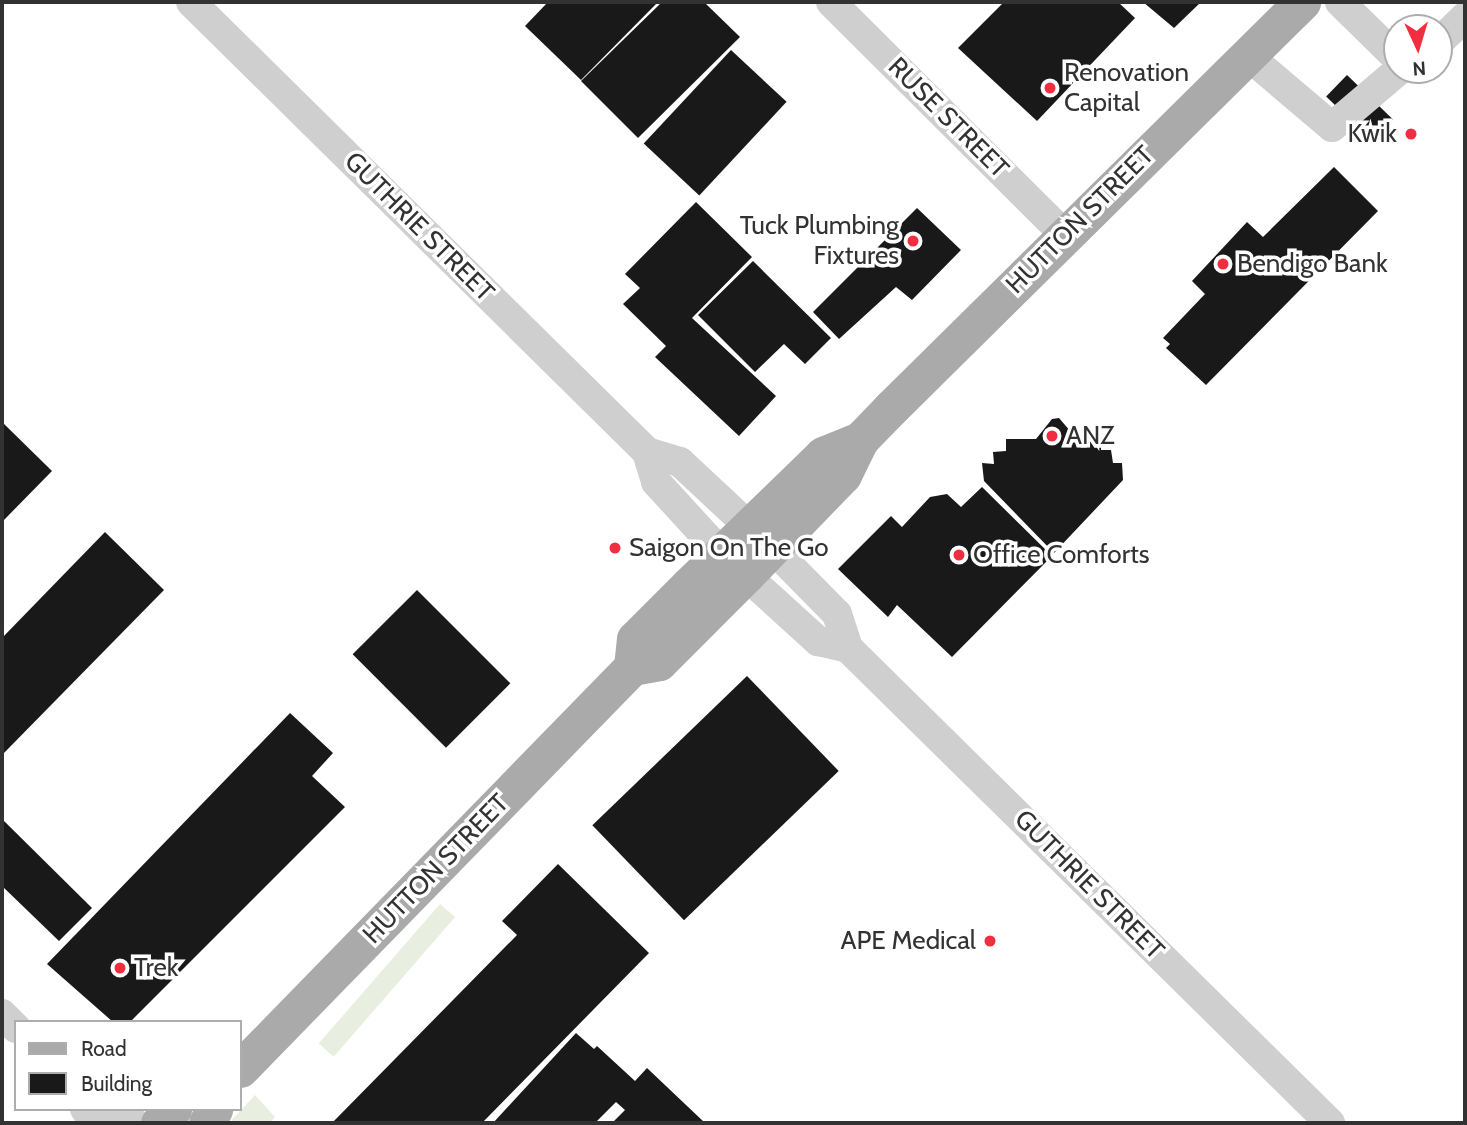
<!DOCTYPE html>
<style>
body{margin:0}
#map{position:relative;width:1467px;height:1125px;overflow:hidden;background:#fff;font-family:Cabin,sans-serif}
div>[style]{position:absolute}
.green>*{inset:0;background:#e9efe0;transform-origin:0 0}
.building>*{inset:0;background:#191919;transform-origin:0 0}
.minor>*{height:30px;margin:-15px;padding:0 15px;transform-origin:15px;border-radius:15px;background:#cfcfcf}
.major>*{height:37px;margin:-18.5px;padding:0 18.5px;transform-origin:18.5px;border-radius:18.5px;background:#aaa}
.dots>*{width:19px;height:19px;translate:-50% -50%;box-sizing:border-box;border:4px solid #fff;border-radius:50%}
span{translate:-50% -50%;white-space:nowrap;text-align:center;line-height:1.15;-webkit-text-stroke:7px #fff;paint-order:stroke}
.poi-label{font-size:26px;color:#323232}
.left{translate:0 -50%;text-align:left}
.right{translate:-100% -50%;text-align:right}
.street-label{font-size:26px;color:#323232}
.frame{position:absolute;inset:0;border:4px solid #323232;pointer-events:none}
.legend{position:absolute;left:14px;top:1020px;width:228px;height:91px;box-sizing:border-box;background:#fff;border:2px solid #adadad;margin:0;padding:9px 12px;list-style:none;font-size:21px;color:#323232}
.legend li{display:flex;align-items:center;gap:14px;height:35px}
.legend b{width:35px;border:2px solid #adadad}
.north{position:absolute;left:1383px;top:14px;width:70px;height:70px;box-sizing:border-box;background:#fff;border:2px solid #adadad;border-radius:50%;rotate:176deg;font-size:19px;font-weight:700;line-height:28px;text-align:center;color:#323232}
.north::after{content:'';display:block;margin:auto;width:24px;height:32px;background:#f12d3f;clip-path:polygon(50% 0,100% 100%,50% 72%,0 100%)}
</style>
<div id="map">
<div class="green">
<div style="left:440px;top:904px;width:20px;height:185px;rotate:41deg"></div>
<div style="clip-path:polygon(255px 1095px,275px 1117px,270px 1123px,229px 1123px)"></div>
</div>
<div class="building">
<div style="clip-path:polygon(548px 2px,658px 2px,581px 80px,525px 26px)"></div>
<div style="clip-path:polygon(662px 2px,704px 2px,740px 37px,638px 138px,581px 81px)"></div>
<div style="clip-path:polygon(1004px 2px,1118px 2px,1135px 18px,1037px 121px,958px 48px)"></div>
<div style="clip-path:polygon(1143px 2px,1201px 2px,1174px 28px)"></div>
<div style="left:731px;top:50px;width:76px;height:128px;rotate:43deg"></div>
<div style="left:1347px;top:75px;width:64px;height:30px;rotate:44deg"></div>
<div style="clip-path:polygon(1334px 167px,1378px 211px,1206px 385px,1166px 348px,1170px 344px,1163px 338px,1205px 294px,1192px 281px,1247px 222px,1263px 237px)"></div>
<div style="clip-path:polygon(696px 202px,752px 257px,692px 318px,776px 396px,739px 436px,655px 357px,666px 346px,623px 304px,640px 288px,625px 274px)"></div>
<div style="clip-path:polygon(917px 208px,961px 250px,912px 300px,896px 287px,839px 339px,813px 312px)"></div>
<div style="clip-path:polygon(753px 261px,831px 338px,805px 364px,784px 344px,755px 372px,698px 315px)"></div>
<div style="clip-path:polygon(1059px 418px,1077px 439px,1101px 439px,1101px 450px,1111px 450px,1113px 463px,1122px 463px,1123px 480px,1054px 553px,984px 481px,982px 463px,994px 464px,993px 452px,1006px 451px,1006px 439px,1036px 439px,1052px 419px)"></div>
<div style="clip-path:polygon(2px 422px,52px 471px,2px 522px)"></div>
<div style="clip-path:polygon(982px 487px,1052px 556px,952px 657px,897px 605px,888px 617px,838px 569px,891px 516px,902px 527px,930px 497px,947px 494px,961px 507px)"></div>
<div style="clip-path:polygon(105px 532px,164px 590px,2px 755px,2px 638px)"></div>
<div style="left:417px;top:590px;width:132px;height:91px;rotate:45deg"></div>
<div style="left:747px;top:676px;width:132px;height:215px;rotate:46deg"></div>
<div style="clip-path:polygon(290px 713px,333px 753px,312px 776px,345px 807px,130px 1022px,113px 1022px,47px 964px)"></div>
<div style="clip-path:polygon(2px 819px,92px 908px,59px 941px,2px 886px)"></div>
<div style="clip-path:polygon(558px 864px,649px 953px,482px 1123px,332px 1123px,517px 935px,502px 921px)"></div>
<div style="clip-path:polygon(576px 1033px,594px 1049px,597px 1046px,635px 1081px,647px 1068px,705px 1123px,612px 1123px,625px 1110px,616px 1102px,595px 1123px,493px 1123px)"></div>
</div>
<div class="minor">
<div style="left:191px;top:2px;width:641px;rotate:44.62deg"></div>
<div style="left:647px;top:452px;width:34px;rotate:17deg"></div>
<div style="left:680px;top:462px;width:125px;rotate:43deg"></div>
<div style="left:771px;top:547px;width:94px;rotate:45.4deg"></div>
<div style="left:837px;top:614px;width:36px;rotate:72deg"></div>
<div style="left:848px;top:648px;width:677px;rotate:44.58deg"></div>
<div style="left:831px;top:2px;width:330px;rotate:44.9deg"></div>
<div style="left:1340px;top:2px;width:80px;rotate:44.5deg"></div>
<div style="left:1439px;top:42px;width:36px;rotate:-44deg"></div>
<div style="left:1247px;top:55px;width:111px;rotate:40.3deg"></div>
<div style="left:1332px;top:127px;width:88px;rotate:-40.4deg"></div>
<div style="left:647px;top:452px;width:31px;rotate:73deg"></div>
<div style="left:656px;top:482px;width:98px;rotate:47.5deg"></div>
<div style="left:722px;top:554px;width:130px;rotate:42.2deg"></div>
<div style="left:818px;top:641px;width:31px;rotate:13deg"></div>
<div style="left:2px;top:1014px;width:20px;rotate:45deg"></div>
<div style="left:85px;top:1109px;width:18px;rotate:52deg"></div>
<div style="left:120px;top:1109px;width:20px;rotate:45deg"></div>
</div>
<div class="major">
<div style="left:632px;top:667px;width:28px;rotate:-84deg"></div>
<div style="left:635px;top:639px;width:76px;rotate:-45deg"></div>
<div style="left:689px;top:585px;width:187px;rotate:-44.1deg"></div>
<div style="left:823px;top:455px;width:40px;rotate:-22deg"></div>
<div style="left:240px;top:1069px;width:561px;rotate:-45.72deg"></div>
<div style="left:632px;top:667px;width:27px;rotate:-10deg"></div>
<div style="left:659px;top:662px;width:123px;rotate:-45deg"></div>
<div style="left:746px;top:575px;width:139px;rotate:-45.9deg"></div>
<div style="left:843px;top:475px;width:39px;rotate:-64deg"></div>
<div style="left:860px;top:440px;width:45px;rotate:-45.9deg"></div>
<div style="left:891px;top:408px;width:578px;rotate:-44.65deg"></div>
<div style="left:159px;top:1123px;width:20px;rotate:-45deg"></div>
<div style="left:207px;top:1123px;width:16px;rotate:-63deg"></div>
</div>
<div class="dots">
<div style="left:1050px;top:88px;background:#f12d3f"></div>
<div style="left:1411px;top:134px;background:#f12d3f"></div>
<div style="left:913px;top:241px;background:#f12d3f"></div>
<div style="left:1223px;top:264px;background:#f12d3f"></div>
<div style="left:1052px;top:436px;background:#f12d3f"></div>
<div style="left:615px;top:548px;background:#f12d3f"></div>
<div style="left:959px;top:555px;background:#f12d3f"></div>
<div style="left:990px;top:941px;background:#f12d3f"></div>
<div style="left:120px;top:968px;background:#f12d3f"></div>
</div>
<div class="poi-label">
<span class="left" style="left:1064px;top:88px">Renovation<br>Capital</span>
<span class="right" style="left:1397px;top:134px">Kwik</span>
<span class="right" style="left:899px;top:241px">Tuck Plumbing<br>Fixtures</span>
<span class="left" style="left:1237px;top:264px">Bendigo Bank</span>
<span class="left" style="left:1066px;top:436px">ANZ</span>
<span class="left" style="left:629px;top:548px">Saigon On The Go</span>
<span class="left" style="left:973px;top:555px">Office Comforts</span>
<span class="right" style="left:976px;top:941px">APE Medical</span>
<span class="left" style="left:134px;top:968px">Trek</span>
</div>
<div class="street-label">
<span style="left:948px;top:118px;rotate:45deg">RUSE STREET</span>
<span style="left:1080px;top:220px;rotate:-45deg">HUTTON STREET</span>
<span style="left:419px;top:227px;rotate:45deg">GUTHRIE STREET</span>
<span style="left:436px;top:869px;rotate:-46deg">HUTTON STREET</span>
<span style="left:1089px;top:885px;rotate:45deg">GUTHRIE STREET</span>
</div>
<div class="frame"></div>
<ul class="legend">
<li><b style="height:9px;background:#aaa"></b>Road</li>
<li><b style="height:19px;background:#191919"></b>Building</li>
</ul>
<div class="north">N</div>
</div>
